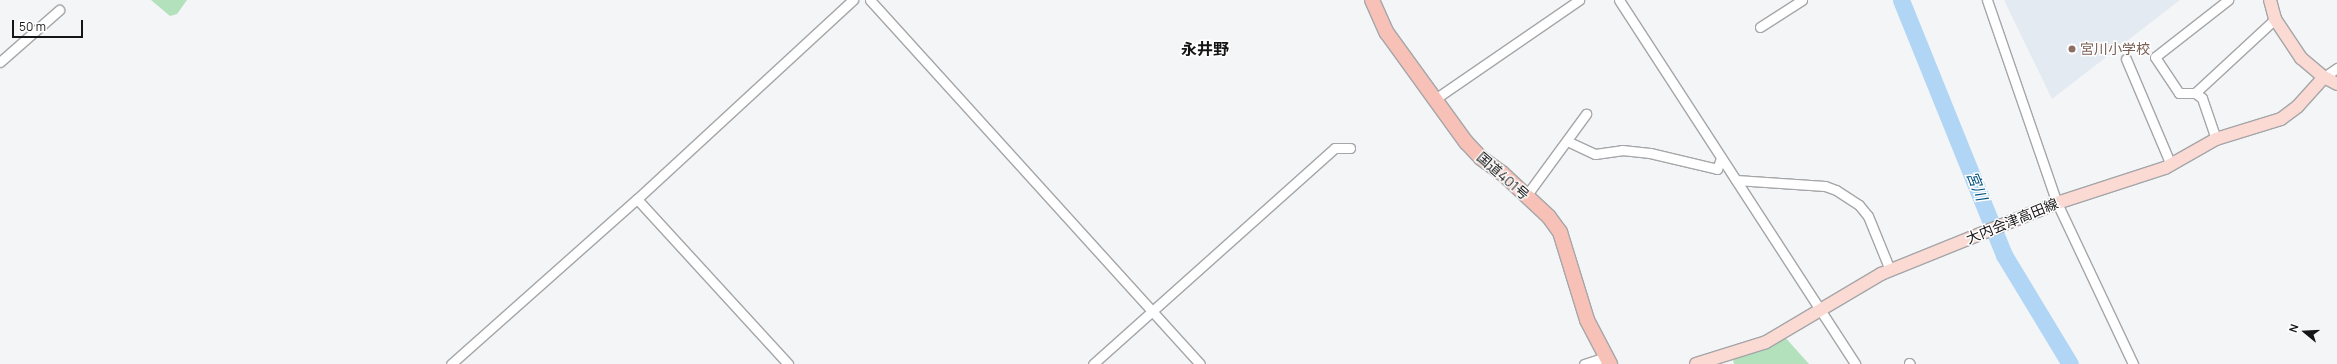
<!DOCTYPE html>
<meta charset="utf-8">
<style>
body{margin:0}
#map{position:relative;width:2337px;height:364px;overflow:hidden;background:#f4f5f7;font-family:Manrope,"Noto Sans JP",sans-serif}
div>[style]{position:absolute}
.built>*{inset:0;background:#e4eaf2}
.green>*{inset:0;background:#b2e1bc}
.river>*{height:17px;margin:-8.5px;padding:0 8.5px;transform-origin:8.5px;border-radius:8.5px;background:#b1d6f5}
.roads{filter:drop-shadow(1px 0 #a5a6a8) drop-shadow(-1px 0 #a5a6a8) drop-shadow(0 1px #a5a6a8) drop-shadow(0 -1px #a5a6a8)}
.minor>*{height:9px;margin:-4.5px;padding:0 4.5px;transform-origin:4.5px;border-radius:4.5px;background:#fff}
.major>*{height:12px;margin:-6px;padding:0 6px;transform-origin:6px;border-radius:6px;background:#fbdad4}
.highway>*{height:14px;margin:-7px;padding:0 7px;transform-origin:7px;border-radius:7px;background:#f8c1b8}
.dots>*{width:11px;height:11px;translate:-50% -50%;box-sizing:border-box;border:2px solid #fff;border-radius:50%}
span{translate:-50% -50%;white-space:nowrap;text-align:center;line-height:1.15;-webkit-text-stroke:3px #fff;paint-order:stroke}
.education-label{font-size:14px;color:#785e54}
.left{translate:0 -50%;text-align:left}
.street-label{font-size:14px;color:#151516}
.water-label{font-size:15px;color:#005280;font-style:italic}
.quarter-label{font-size:16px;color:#151516;font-weight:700}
.north{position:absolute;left:2285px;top:312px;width:40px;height:40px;-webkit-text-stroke:3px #fff;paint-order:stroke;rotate:288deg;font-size:11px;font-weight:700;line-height:16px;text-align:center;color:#151516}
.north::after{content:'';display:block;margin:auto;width:14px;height:18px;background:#151516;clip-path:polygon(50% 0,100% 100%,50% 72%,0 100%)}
.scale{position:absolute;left:12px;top:20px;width:71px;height:18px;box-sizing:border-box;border:2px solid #151516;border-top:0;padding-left:5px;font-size:12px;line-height:14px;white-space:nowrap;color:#151516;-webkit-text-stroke:3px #fff;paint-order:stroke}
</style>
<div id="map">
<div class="built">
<div style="clip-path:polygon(2004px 0,2180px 0,2052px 99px)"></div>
</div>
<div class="green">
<div style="clip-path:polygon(151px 0,187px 0,177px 14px,170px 16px)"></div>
<div style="clip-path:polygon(1783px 335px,1809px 364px,1734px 364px,1733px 360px)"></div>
</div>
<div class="river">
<div style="left:1901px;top:0;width:275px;rotate:68deg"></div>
<div style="left:2004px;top:255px;width:127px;rotate:58.8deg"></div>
</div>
<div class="roads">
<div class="minor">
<div style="left:870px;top:0;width:491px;rotate:47.8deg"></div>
<div style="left:1619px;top:0;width:434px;rotate:57deg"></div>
<div style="left:1987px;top:0;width:215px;rotate:71deg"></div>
<div style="left:2057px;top:203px;width:178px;rotate:64.7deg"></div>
<div style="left:1760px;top:27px;width:50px;rotate:-32.7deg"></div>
<div style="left:2126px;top:59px;width:115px;rotate:67deg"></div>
<div style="left:0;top:62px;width:79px;rotate:-41.4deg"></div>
<div style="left:2324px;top:77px;width:16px;rotate:-35deg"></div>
<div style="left:2195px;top:93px;width:109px;rotate:-42.8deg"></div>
<div style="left:1435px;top:99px;width:175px;rotate:-34.5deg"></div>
<div style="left:2216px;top:139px;width:43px;rotate:-108.9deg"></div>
<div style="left:2202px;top:98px;width:9px;rotate:-144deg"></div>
<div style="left:2195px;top:93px;width:16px;rotate:180deg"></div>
<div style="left:2179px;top:93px;width:43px;rotate:-123.7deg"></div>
<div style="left:2155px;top:57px;width:93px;rotate:-38deg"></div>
<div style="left:1567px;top:141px;width:31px;rotate:25deg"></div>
<div style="left:1595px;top:154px;width:27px;rotate:-8deg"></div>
<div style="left:1622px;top:150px;width:28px;rotate:6deg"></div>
<div style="left:1650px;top:153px;width:69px;rotate:13.4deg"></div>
<div style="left:1717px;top:169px;width:12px;rotate:-70deg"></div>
<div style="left:1736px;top:180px;width:89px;rotate:3.9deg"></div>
<div style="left:1825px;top:186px;width:12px;rotate:20deg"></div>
<div style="left:1836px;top:190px;width:27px;rotate:33deg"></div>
<div style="left:1859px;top:205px;width:14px;rotate:51deg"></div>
<div style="left:1868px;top:216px;width:58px;rotate:67.8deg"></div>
<div style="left:1526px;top:196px;width:102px;rotate:-53.8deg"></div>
<div style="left:637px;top:199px;width:224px;rotate:47.5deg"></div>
<div style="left:1909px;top:363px;width:1px;rotate:45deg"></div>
<div style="left:451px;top:364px;width:249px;rotate:-41.6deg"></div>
<div style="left:637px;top:199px;width:294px;rotate:-42.7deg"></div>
<div style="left:1093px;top:364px;width:324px;rotate:-41.8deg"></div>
<div style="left:1335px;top:148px;width:15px"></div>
<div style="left:1584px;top:364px;width:22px;rotate:-18deg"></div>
</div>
<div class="major">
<div style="left:2270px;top:0;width:20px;rotate:75deg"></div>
<div style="left:2275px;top:19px;width:47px;rotate:56.3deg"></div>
<div style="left:2301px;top:58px;width:30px;rotate:40deg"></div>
<div style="left:2324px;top:77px;width:15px;rotate:28deg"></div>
<div style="left:1696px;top:364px;width:73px;rotate:-17.4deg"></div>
<div style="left:1766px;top:342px;width:134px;rotate:-30.6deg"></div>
<div style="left:1881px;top:274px;width:190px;rotate:-22deg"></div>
<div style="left:2057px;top:203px;width:114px;rotate:-18deg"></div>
<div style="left:2165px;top:168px;width:59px;rotate:-29.6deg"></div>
<div style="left:2216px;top:139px;width:68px;rotate:-17.1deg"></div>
<div style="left:2281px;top:119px;width:21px;rotate:-37deg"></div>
<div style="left:2298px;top:106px;width:39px;rotate:-48deg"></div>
</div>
<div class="highway">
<div style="left:1372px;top:0;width:36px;rotate:66deg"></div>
<div style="left:1387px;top:33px;width:135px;rotate:54.1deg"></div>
<div style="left:1466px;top:142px;width:22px;rotate:47deg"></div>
<div style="left:1481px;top:158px;width:26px;rotate:36deg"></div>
<div style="left:1502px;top:173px;width:64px;rotate:43.1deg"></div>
<div style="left:1549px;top:217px;width:19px;rotate:54deg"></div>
<div style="left:1560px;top:232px;width:92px;rotate:72.9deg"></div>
<div style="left:1587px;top:320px;width:50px;rotate:62.4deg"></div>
</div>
</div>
<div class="dots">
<div style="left:2072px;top:49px;background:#8d6e63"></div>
</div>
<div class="education-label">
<span class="left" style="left:2080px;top:49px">宮川小学校</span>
</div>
<div class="street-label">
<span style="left:1503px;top:176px;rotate:41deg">国道401号</span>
<span style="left:2012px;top:221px;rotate:-22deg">大内会津高田線</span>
</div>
<div class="water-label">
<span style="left:1977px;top:186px;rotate:68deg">宮川</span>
</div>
<div class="quarter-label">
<span style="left:1205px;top:49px">永井野</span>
</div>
<div class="north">N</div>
<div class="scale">50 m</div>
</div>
